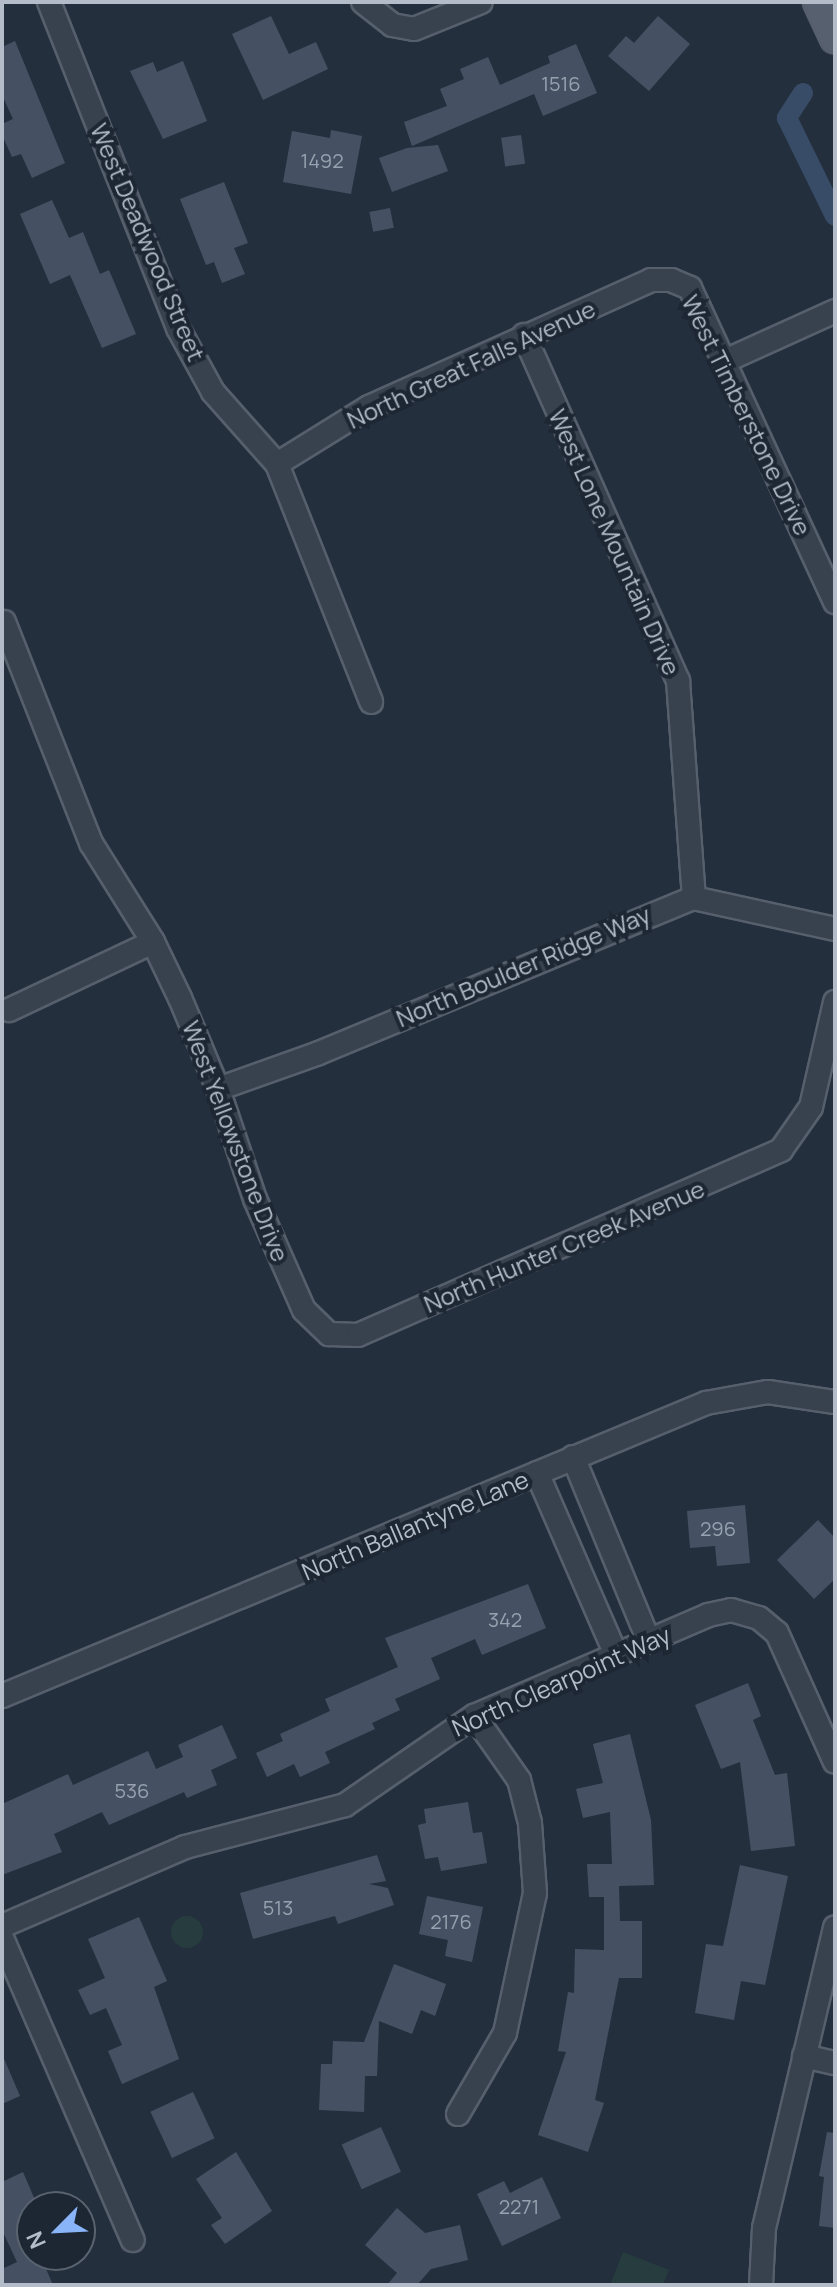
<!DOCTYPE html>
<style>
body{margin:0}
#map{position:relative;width:837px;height:2287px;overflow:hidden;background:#242f3e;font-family:Manrope,sans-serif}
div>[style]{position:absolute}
.green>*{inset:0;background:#263c3f}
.round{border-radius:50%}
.canal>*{height:20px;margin:-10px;padding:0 10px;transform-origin:10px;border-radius:10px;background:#394c67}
.building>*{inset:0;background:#455162;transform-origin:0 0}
.roads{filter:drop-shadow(2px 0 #565f6c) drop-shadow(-2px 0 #565f6c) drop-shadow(0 2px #565f6c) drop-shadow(0 -2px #565f6c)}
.minor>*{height:22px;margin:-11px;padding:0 11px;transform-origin:11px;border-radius:11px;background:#38414e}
.major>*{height:28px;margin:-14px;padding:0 14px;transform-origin:14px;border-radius:14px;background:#56606e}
span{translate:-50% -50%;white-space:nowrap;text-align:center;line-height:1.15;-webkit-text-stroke:8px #1d2633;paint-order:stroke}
.number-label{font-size:20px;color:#98a1af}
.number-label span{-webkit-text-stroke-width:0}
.street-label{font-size:24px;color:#b4bcc9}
.frame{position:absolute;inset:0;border:4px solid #b4bcc9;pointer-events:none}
.north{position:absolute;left:16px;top:2191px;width:80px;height:80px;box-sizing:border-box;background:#1d2633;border:2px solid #59626f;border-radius:50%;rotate:246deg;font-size:22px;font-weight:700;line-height:32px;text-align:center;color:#b4bcc9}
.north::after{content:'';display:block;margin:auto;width:28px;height:36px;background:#8ab4f8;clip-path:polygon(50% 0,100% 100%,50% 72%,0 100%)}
</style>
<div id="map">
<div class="green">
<div class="round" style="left:171px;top:1916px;width:32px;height:32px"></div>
<div style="clip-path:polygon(623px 2252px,669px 2270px,663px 2285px,610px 2285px)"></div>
</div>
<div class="canal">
<div style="left:803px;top:93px;width:30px;rotate:123deg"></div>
<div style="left:787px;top:118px;width:109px;rotate:63.9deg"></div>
</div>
<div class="building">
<div style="clip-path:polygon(271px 16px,289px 54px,316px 42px,328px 69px,263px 100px,232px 34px)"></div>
<div style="clip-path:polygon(658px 16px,690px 44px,649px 91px,608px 56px,626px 36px,634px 43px)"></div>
<div style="clip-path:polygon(15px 41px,65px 163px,32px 178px,21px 154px,12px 157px,2px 135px,2px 124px,13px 119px,2px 95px,2px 47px)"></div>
<div style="clip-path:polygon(576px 44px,597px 93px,543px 116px,534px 94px,412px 146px,404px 122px,447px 106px,440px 89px,464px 79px,460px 69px,488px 57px,500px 85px,550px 63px,548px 56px)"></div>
<div style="clip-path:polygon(183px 61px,207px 121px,163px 139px,130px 71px,153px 62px,157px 72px)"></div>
<div style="clip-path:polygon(331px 130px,362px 136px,351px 194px,283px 182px,292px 131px,330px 138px)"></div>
<div style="left:521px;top:135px;width:29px;height:20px;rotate:82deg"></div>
<div style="clip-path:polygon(438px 145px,448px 171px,392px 192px,379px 158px,407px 148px)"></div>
<div style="clip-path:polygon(224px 182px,248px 243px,234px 248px,245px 274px,222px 283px,214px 262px,206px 265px,180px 199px)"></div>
<div style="clip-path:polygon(52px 200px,69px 238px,83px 232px,100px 274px,109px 270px,136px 334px,102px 348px,70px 275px,50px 284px,20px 214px)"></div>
<div style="left:390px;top:208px;width:20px;height:21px;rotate:79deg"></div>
<div style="clip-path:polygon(745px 1505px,750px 1563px,717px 1566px,715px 1546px,690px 1548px,687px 1511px)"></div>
<div style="clip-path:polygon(818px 1520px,835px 1538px,835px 1579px,814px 1599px,777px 1560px)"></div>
<div style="clip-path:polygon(528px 1584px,546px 1628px,482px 1655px,475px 1639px,431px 1658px,440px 1679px,395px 1699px,400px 1710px,372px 1723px,375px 1729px,325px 1752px,330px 1763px,300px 1777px,294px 1764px,267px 1777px,256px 1753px,283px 1741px,280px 1734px,330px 1711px,325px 1699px,398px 1667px,385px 1638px)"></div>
<div style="clip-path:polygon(748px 1683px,761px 1716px,753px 1720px,775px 1775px,787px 1773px,795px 1846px,751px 1851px,740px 1762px,721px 1769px,695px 1705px)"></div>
<div style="clip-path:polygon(222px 1725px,237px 1758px,211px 1770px,217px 1785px,187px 1798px,184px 1792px,109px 1825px,102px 1812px,54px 1834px,62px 1852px,2px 1875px,2px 1804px,68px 1774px,73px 1785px,148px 1751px,156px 1769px,183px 1757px,178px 1745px)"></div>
<div style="clip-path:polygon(630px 1734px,651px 1820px,654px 1885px,619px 1886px,620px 1921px,642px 1921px,642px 1978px,619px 1978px,595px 2100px,604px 2103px,588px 2152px,538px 2135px,566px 2052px,558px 2051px,568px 1992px,574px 1993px,575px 1949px,604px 1950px,604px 1897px,589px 1897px,587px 1864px,612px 1864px,610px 1812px,583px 1818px,576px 1789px,603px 1783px,593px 1744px)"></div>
<div style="clip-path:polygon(468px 1802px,473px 1833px,482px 1832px,487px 1863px,441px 1871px,438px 1857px,425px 1859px,418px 1825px,426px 1823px,424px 1809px)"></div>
<div style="clip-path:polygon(377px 1855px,386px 1881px,369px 1884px,388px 1888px,394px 1905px,338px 1924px,335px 1916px,253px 1939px,240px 1893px)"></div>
<div style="clip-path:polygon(740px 1865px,788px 1876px,765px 1985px,741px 1981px,734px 2020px,695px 2013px,706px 1944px,723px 1946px)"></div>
<div style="clip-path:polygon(427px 1896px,483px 1907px,472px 1962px,445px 1956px,448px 1940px,419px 1934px)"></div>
<div style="clip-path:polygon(139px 1917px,167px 1981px,154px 1987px,179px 2059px,122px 2084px,108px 2051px,122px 2045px,106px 2008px,90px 2015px,78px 1990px,105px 1978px,88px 1939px)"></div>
<div style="clip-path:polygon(394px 1964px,446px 1984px,435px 2016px,421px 2010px,412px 2034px,379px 2021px,377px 2076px,365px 2076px,364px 2112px,319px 2110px,321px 2064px,332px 2064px,333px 2041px,364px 2042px)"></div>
<div style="clip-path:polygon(2px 2054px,20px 2096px,2px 2104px)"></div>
<div style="left:193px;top:2092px;width:51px;height:47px;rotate:65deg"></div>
<div style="left:381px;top:2127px;width:49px;height:43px;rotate:66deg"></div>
<div style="clip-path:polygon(827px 2132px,835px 2133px,835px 2228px,819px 2226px,824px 2177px,819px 2176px)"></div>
<div style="clip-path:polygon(236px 2152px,272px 2211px,225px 2244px,211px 2225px,222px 2218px,196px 2179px)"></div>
<div style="clip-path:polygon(23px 2172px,38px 2207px,32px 2207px,32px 2255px,40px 2255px,53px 2285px,2px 2285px,2px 2269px,17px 2262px,2px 2230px,2px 2182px)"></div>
<div style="clip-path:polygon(542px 2177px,561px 2218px,502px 2246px,477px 2194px,504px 2181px,510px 2193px)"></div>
<div style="clip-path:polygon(397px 2208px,425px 2233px,460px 2225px,468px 2260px,431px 2269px,417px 2285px,387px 2285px,397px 2273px,365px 2245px)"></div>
</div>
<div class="roads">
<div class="minor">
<div style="left:49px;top:2px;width:351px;rotate:68.4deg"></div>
<div style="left:178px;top:328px;width:73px;rotate:61.3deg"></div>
<div style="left:213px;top:392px;width:96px;rotate:48.4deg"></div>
<div style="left:277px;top:464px;width:256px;rotate:68.4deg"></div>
<div style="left:363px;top:2px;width:37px;rotate:38deg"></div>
<div style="left:392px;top:25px;width:22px;rotate:10deg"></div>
<div style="left:414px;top:29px;width:72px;rotate:-21.9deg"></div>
<div style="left:524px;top:335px;width:379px;rotate:66deg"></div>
<div style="left:678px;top:681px;width:218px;rotate:85.8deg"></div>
<div style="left:725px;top:361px;width:121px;rotate:-24.4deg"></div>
<div style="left:277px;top:464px;width:108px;rotate:-31.8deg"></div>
<div style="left:369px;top:407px;width:309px;rotate:-24.2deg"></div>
<div style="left:651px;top:280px;width:20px"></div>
<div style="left:671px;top:280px;width:21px;rotate:23deg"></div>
<div style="left:690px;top:288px;width:346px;rotate:65.2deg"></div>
<div style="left:4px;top:622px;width:238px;rotate:68.5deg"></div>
<div style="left:91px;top:843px;width:117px;rotate:57.9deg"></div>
<div style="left:153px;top:942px;width:62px;rotate:64.3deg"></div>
<div style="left:180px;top:998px;width:99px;rotate:67.3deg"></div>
<div style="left:218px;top:1089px;width:116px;rotate:71.4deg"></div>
<div style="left:255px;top:1199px;width:121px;rotate:66.2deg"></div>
<div style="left:304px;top:1310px;width:35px;rotate:44deg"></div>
<div style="left:329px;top:1334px;width:29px;rotate:2deg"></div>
<div style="left:358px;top:1335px;width:462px;rotate:-23.6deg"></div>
<div style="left:781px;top:1150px;width:52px;rotate:-55.1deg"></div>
<div style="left:811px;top:1107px;width:108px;rotate:-77.1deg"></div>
<div style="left:9px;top:1010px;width:159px;rotate:-25.3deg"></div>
<div style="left:218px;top:1089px;width:107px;rotate:-19.6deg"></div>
<div style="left:319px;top:1053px;width:406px;rotate:-22.5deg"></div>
<div style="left:694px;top:898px;width:144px;rotate:12.4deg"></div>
<div style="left:573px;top:1457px;width:199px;rotate:67.6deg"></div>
<div style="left:537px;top:1473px;width:198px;rotate:66.5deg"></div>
<div style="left:2px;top:1696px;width:763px;rotate:-22.6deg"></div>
<div style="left:706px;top:1403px;width:63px;rotate:-10.1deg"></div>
<div style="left:768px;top:1392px;width:68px;rotate:8.5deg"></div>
<div style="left:2px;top:1926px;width:199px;rotate:-23.3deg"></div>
<div style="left:185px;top:1847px;width:165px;rotate:-14.7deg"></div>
<div style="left:345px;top:1805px;width:157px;rotate:-34.6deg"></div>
<div style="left:474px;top:1716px;width:255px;rotate:-23.3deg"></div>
<div style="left:708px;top:1615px;width:24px;rotate:-12deg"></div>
<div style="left:731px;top:1610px;width:29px;rotate:16deg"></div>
<div style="left:759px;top:1618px;width:23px;rotate:40deg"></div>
<div style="left:777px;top:1633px;width:141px;rotate:65.8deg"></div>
<div style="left:2px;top:1938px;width:329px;rotate:66.6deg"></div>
<div style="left:804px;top:2056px;width:32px;rotate:13deg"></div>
<div style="left:458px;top:2114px;width:94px;rotate:-59.9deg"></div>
<div style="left:505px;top:2033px;width:143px;rotate:-77.9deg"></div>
<div style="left:535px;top:1893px;width:70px;rotate:-94.1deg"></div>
<div style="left:530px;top:1823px;width:44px;rotate:-104.3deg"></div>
<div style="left:519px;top:1780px;width:78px;rotate:-125.1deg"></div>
<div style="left:761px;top:2285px;width:57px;rotate:-87deg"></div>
<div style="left:764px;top:2228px;width:309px;rotate:-76.7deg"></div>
</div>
<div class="major">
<div style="left:818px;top:2px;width:40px;rotate:65deg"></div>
</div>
</div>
<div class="number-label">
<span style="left:561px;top:83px">1516</span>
<span style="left:322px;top:160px">1492</span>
<span style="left:718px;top:1528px">296</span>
<span style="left:505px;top:1619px">342</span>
<span style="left:132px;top:1790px">536</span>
<span style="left:278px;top:1907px">513</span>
<span style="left:451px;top:1921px">2176</span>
<span style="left:519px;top:2206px">2271</span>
</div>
<div class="street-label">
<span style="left:148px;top:242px;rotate:67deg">West Deadwood Street</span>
<span style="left:471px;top:364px;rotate:-25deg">North Great Falls Avenue</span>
<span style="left:747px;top:415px;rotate:64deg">West Timberstone Drive</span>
<span style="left:615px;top:542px;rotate:66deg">West Lone Mountain Drive</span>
<span style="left:523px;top:966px;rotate:-23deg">North Boulder Ridge Way</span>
<span style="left:236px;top:1141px;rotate:69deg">West Yellowstone Drive</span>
<span style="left:564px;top:1246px;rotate:-23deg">North Hunter Creek Avenue</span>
<span style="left:415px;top:1525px;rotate:-23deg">North Ballantyne Lane</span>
<span style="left:561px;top:1681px;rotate:-24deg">North Clearpoint Way</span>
</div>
<div class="frame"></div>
<div class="north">N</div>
</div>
